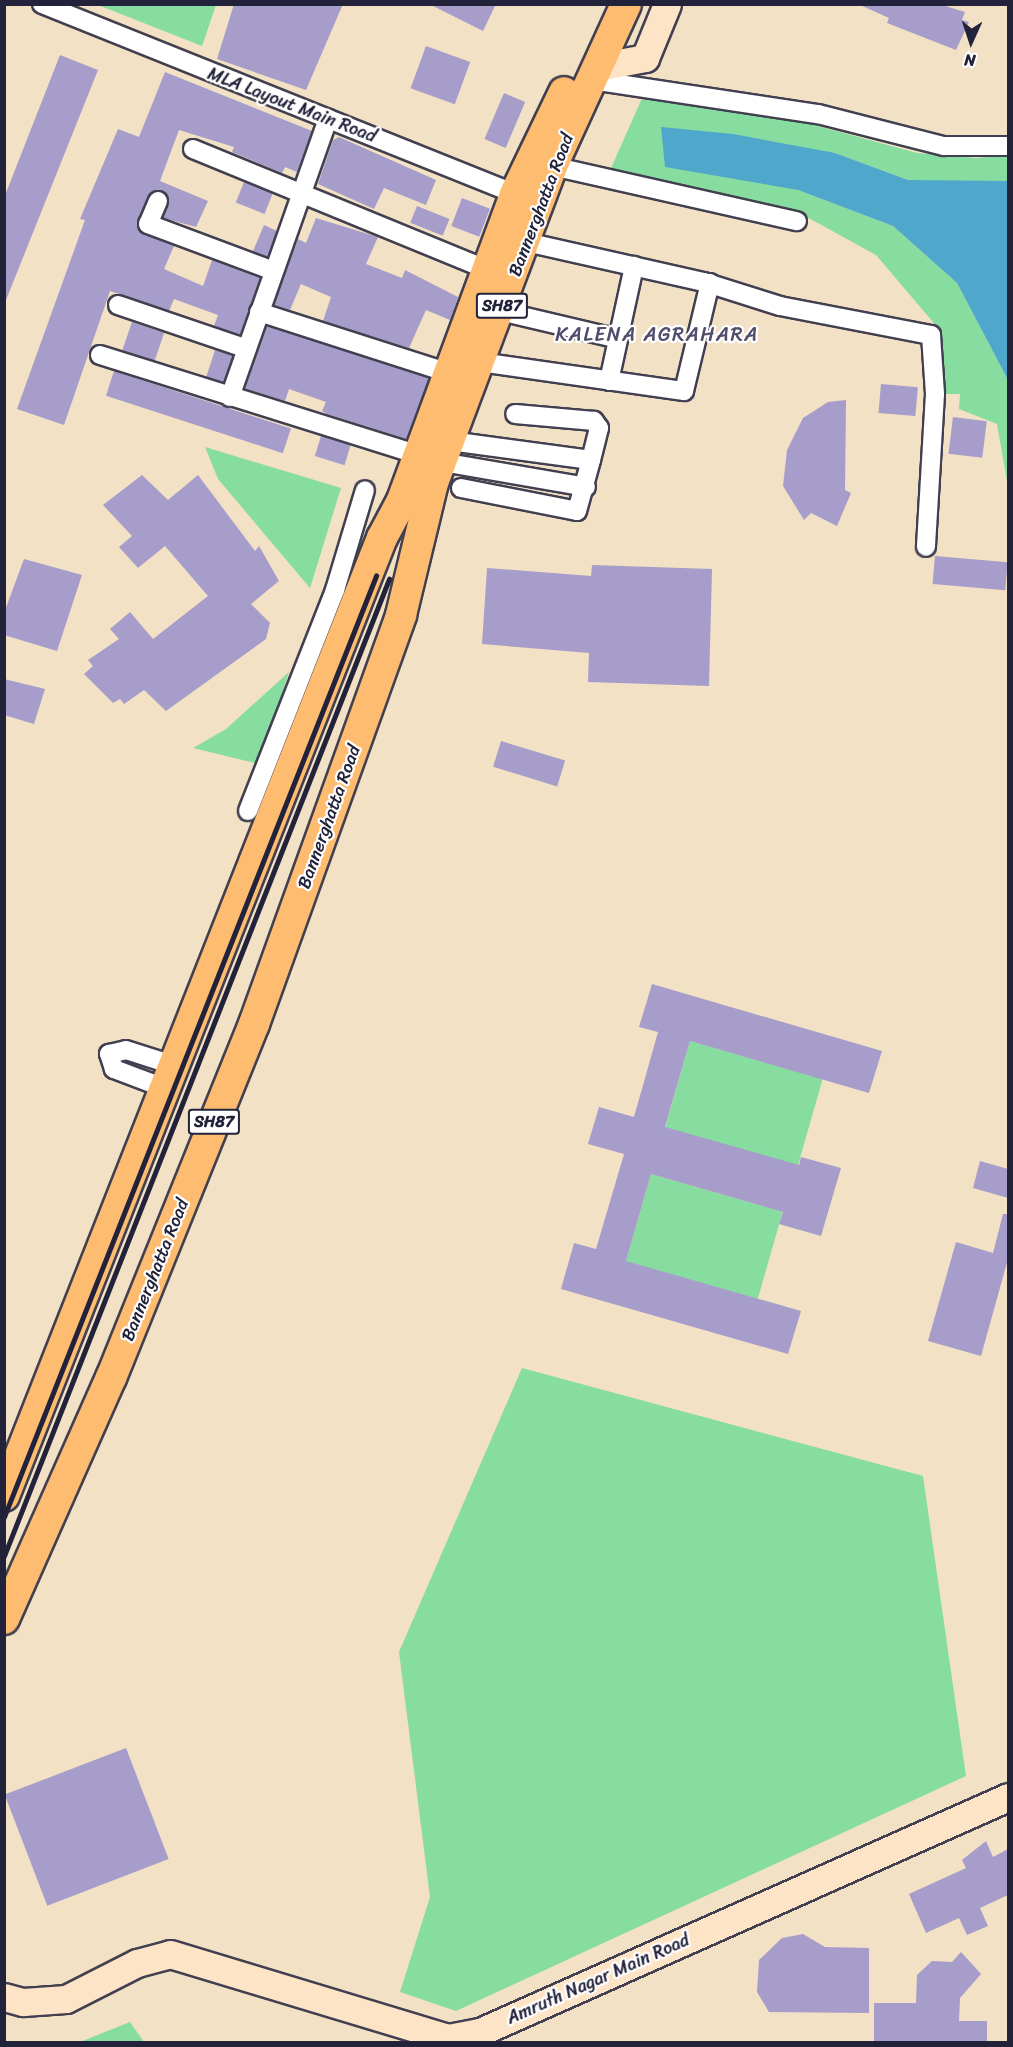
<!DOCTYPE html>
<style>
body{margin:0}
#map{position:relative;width:1013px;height:2047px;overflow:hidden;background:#f2e1c4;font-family:Sriracha,sans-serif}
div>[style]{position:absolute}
.green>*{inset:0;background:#87dc9f;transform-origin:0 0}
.water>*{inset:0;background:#4fa7cc}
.building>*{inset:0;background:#a69dca;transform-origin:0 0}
.roads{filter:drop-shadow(2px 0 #413f50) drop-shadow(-2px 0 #413f50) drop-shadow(0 2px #413f50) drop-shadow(0 -2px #413f50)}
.street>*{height:18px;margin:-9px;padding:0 9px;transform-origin:9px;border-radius:9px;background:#fff}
.secondary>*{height:27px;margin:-13.5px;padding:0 13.5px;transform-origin:13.5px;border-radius:13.5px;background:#fee4c6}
.primary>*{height:30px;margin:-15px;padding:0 15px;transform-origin:15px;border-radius:15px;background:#fdbc70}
.rail>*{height:4.5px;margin:-2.25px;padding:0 2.25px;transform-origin:2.25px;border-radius:2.25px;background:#22223b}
span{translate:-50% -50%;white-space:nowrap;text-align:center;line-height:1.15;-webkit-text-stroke:4.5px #fff;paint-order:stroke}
.shield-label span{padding:2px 4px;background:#fff;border:2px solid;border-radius:4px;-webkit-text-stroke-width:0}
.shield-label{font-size:16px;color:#22223b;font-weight:700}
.street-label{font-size:18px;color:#22223b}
.neighbourhood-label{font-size:20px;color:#504d6d;letter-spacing:1.5px}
.frame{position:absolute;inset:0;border:6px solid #22223b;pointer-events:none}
.north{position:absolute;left:941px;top:12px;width:60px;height:60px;-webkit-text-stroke:4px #fff;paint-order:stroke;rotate:183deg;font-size:16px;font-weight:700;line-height:24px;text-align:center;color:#22223b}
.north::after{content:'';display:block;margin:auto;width:21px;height:27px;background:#22223b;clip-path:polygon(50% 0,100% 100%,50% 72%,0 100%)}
</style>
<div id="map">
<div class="green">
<div style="clip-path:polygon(98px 5px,216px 5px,202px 46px)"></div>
<div style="clip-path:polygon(643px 96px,752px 108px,917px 153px,976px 158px,1008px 155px,1008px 181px,969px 184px,908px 180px,835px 153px,798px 190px,893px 226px,957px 283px,1008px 380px,1008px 487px,997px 424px,959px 409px,960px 394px,943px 394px,933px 322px,876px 255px,805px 216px,608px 175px)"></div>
<div style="clip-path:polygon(205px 447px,341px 488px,310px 588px,218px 479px)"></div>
<div style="clip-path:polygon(289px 672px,259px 764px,193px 748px,226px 729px)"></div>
<div style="left:690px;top:1041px;width:138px;height:90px;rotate:16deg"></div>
<div style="left:651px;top:1174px;width:137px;height:91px;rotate:16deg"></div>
<div style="clip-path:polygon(522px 1368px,923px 1476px,966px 1776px,456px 2011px,400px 1992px,430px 1897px,399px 1652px)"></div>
<div style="clip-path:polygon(130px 2022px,144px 2042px,80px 2042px)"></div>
</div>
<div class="water">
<div style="clip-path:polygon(661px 127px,733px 134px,835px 153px,908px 180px,1008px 181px,1008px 380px,957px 283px,893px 226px,798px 190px,665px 167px)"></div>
</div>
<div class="building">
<div style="clip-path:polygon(234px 4px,343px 4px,306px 90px,217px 59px)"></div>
<div style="clip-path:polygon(429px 4px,496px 4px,483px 31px)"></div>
<div style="clip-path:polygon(858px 4px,939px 4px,965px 12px,962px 20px,969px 22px,956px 50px,887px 23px,889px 18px)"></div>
<div style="left:426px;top:46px;width:47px;height:45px;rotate:20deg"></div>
<div style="clip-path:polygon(60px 55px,98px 70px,4px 305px,4px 198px)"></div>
<div style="clip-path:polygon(165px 72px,312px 131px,297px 172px,285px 167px,282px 173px,232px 152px,234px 147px,179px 130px,160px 181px,208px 201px,196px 227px,163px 218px,169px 199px,157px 190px,148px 196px,138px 220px,144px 234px,174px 246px,164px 269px,203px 286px,212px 260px,260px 278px,240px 335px,214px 326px,218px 315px,174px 299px,169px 311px,110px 291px,64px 425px,17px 409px,85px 220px,80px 219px,118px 129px,139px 137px)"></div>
<div style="left:504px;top:93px;width:23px;height:50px;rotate:23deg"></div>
<div style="clip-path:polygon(339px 137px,436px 180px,426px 205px,384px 188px,374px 209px,318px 184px,333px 140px)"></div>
<div style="left:244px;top:182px;width:31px;height:22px;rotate:22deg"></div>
<div style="left:462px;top:198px;width:30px;height:30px;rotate:21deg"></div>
<div style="left:417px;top:206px;width:35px;height:18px;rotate:22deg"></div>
<div style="clip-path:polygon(316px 218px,378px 237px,366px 264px,402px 278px,405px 270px,458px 297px,450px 320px,426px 310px,409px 348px,323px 321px,331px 297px,301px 284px,290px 310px,274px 305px,298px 239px,306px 243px)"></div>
<div style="clip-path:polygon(264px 225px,277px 231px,268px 257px,253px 251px)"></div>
<div style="left:132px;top:322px;width:34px;height:30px;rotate:19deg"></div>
<div style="clip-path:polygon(267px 326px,429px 378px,406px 439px,327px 414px,322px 411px,326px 402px,289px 389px,285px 401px,245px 389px)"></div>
<div style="left:215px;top:350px;width:19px;height:28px;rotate:18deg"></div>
<div style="left:114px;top:371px;width:186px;height:26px;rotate:18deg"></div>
<div style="left:881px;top:384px;width:37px;height:29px;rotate:5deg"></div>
<div style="clip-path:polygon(846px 400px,845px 490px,851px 493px,837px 526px,811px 513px,804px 520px,783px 486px,787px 450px,803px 418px,828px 402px)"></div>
<div style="left:953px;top:417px;width:34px;height:37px;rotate:7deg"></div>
<div style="left:321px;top:436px;width:31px;height:21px;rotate:17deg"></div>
<div style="clip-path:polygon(142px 475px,168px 500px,198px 475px,255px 551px,259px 546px,279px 581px,251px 604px,270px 623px,266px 639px,166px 711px,144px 690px,124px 704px,120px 699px,113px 703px,84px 674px,93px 666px,88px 660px,119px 639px,110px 629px,130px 612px,153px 639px,208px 596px,165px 546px,138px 568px,119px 547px,132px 536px,103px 505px)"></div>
<div style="left:935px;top:556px;width:73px;height:28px;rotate:5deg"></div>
<div style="clip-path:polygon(24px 559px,82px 575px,57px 651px,4px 635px,4px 613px)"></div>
<div style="clip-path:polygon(592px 565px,712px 569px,709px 686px,588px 682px,589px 653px,482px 644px,487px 568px,591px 576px)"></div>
<div style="clip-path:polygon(4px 679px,45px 689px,34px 724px,4px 715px)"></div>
<div style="left:501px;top:741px;width:67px;height:27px;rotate:17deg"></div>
<div style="clip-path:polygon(652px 984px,882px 1051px,869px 1093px,690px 1041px,665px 1127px,799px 1165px,801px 1157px,841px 1168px,821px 1236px,779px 1224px,783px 1212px,651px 1174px,626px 1261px,801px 1311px,788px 1354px,561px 1289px,574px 1243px,596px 1249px,624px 1154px,588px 1144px,599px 1107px,634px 1117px,658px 1032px,639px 1027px)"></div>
<div style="clip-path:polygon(980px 1161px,1008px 1169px,1008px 1198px,973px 1188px)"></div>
<div style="clip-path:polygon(1003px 1214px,1008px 1214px,1008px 1259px,981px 1356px,928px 1341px,956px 1242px,993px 1253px)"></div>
<div style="left:126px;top:1748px;width:119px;height:130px;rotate:69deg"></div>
<div style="clip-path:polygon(986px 1841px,993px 1857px,1008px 1849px,1008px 1895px,980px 1908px,988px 1926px,967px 1935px,959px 1918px,926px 1933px,909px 1894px,966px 1868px,962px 1860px)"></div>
<div style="clip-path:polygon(803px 1934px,825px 1947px,869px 1948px,869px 2013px,769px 2012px,757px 1992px,759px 1960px,782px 1938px)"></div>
<div style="clip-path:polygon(961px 1952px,981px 1974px,960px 1998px,959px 2021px,987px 2021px,987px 2043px,874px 2043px,874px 2003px,916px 2003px,917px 1975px,932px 1961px,952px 1962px)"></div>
</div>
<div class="roads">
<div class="street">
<div style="left:42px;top:4px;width:518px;rotate:21.86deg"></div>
<div style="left:592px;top:80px;width:229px;rotate:8.6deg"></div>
<div style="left:818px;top:114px;width:130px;rotate:14.3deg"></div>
<div style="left:944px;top:146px;width:64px"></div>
<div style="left:193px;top:149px;width:317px;rotate:22.3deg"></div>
<div style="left:552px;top:166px;width:251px;rotate:12.7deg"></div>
<div style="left:158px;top:201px;width:25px;rotate:113deg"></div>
<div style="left:148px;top:224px;width:134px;rotate:20.5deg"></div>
<div style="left:526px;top:242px;width:182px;rotate:12.7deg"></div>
<div style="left:704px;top:282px;width:80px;rotate:17.5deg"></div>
<div style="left:780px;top:306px;width:154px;rotate:10.9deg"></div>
<div style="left:931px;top:335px;width:59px;rotate:86.1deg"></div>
<div style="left:935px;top:394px;width:153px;rotate:93.4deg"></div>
<div style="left:118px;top:305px;width:136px;rotate:18.8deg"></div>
<div style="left:500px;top:311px;width:121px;rotate:13.3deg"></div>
<div style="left:259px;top:312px;width:196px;rotate:17.8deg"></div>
<div style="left:100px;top:355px;width:334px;rotate:17.4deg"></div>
<div style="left:480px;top:362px;width:206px;rotate:8.1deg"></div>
<div style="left:684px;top:391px;width:111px;rotate:-76.5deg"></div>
<div style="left:609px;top:381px;width:118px;rotate:-77.7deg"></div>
<div style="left:230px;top:397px;width:295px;rotate:-70.6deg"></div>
<div style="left:450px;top:441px;width:142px;rotate:7.7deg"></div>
<div style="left:591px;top:460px;width:33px;rotate:-76deg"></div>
<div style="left:599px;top:428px;width:9px;rotate:-126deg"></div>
<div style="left:594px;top:421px;width:79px;rotate:-174.9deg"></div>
<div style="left:442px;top:462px;width:146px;rotate:9.8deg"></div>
<div style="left:461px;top:488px;width:118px;rotate:11.2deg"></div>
<div style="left:577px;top:511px;width:53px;rotate:-74.6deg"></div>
<div style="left:248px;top:811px;width:238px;rotate:-68.5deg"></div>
<div style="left:335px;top:590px;width:104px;rotate:-73.3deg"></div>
<div style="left:167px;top:1089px;width:57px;rotate:-159.3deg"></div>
<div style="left:114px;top:1069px;width:16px;rotate:-108deg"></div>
<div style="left:109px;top:1054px;width:17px;rotate:-13deg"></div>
<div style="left:126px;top:1050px;width:52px;rotate:17.7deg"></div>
</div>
<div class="secondary">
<div style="left:597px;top:67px;width:49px;rotate:-10.6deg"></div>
<div style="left:645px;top:58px;width:58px;rotate:-67.8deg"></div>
<div style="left:4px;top:1997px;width:20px;rotate:15deg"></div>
<div style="left:23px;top:2002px;width:43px;rotate:-4deg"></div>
<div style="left:66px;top:1999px;width:80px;rotate:-26.9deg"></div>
<div style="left:137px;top:1963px;width:34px;rotate:-15deg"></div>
<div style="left:170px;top:1954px;width:290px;rotate:16.8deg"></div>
<div style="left:448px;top:2038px;width:33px;rotate:-11deg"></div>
<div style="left:480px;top:2032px;width:578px;rotate:-23.99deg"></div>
</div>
<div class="primary">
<div style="left:4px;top:1496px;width:1030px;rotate:-68.47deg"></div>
<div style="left:382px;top:538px;width:40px;rotate:-62deg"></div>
<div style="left:401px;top:503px;width:329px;rotate:-69.7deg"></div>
<div style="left:515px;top:194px;width:113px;rotate:-64.3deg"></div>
<div style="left:4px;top:1619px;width:264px;rotate:-66.1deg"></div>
<div style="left:111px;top:1378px;width:382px;rotate:-68deg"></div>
<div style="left:254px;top:1024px;width:435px;rotate:-70.2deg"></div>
<div style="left:401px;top:615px;width:136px;rotate:-76.4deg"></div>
<div style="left:433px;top:483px;width:339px;rotate:-69.4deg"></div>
<div style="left:552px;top:166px;width:178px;rotate:-65.4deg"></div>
</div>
</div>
<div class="rail">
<div style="left:4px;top:1517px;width:1012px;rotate:-68.43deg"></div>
<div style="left:4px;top:1556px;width:1050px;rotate:-68.49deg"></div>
</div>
<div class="shield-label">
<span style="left:502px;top:306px">SH87</span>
<span style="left:214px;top:1122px">SH87</span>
</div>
<div class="street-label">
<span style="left:292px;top:105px;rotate:21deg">MLA Layout Main Road</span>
<span style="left:541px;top:205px;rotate:-69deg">Bannerghatta Road</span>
<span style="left:329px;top:817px;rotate:-70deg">Bannerghatta Road</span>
<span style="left:155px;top:1270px;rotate:-68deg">Bannerghatta Road</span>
<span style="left:598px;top:1979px;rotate:-24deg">Amruth Nagar Main Road</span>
</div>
<div class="neighbourhood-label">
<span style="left:657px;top:334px">KALENA AGRAHARA</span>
</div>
<div class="frame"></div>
<div class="north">N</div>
</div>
